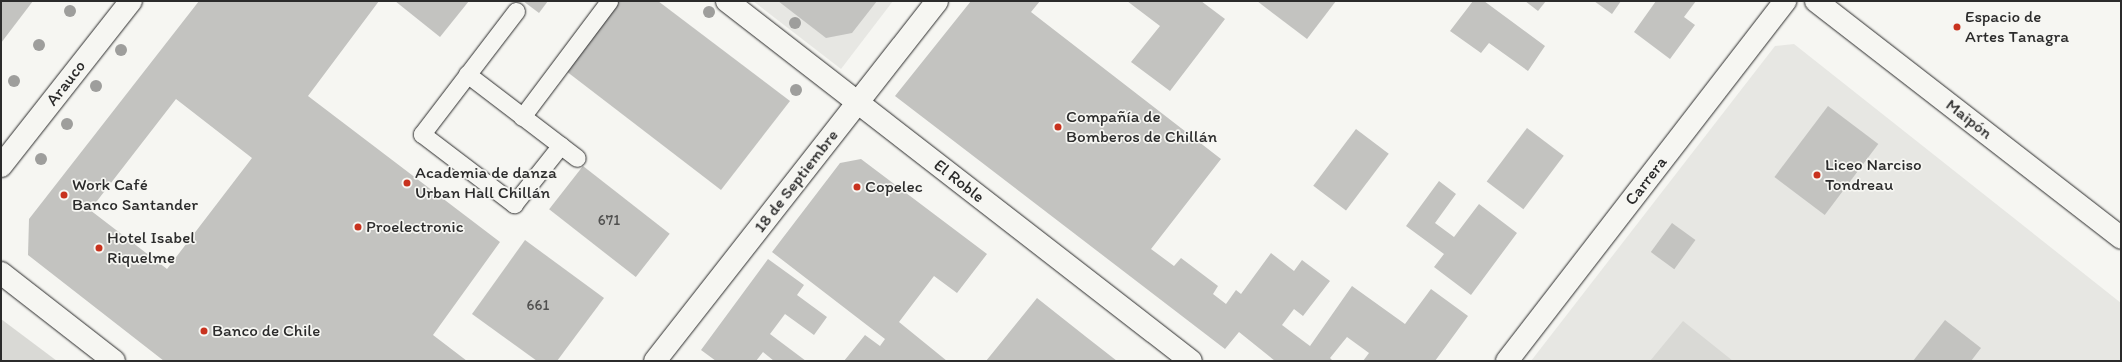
<!DOCTYPE html>
<meta charset="utf-8">
<style>
body{margin:0}
#map{position:relative;width:2122px;height:362px;overflow:hidden;background:#f6f6f2;font-family:Itim,sans-serif}
div>[style]{position:absolute}
.built>*{inset:0;background:#e7e7e3}
.green>*{inset:0;background:#d9d9d5}
.building>*{inset:0;background:#c3c3c0;transform-origin:0 0}
.roads{filter:drop-shadow(0 0 1px #2b2b2b) drop-shadow(0 0 1px #2b2b2b)}
.service>*{height:17px;margin:-8.5px;padding:0 8.5px;transform-origin:8.5px;border-radius:8.5px;background:#f6f6f2}
.pedestrian>*{height:22px;margin:-11px;padding:0 11px;transform-origin:11px;border-radius:11px;background:#f6f6f2}
.tertiary>*{height:22px;margin:-11px;padding:0 11px;transform-origin:11px;border-radius:11px;background:#f6f6f2}
.secondary>*{height:22px;margin:-11px;padding:0 11px;transform-origin:11px;border-radius:11px;background:#f6f6f2}
.trees>*{width:12px;height:12px;margin:-6px;border-radius:50%;background:#9e9e9c}
.dots>*{width:11px;height:11px;translate:-50% -50%;box-sizing:border-box;border:2px solid #f6f6f2;border-radius:50%}
span{translate:-50% -50%;white-space:nowrap;text-align:center;line-height:1.15;-webkit-text-stroke:3.5px #f6f6f2;paint-order:stroke}
.number-label{font-size:15px;color:#515150}
.number-label span{-webkit-text-stroke-width:0}
.poi-label{font-size:17px;color:#2b2b2b}
.left{translate:0 -50%;text-align:left}
.street-label{font-size:17px;color:#2b2b2b}
.frame{position:absolute;inset:0;border:2px solid #2b2b2b;pointer-events:none}
</style>
<div id="map">
<div class="built">
<div style="clip-path:polygon(753px 1px,893px 1px,841px 69px)"></div>
<div style="clip-path:polygon(1794px 44px,2121px 303px,2121px 361px,1531px 361px,1775px 46px)"></div>
</div>
<div class="green">
<div style="clip-path:polygon(1px 319px,57px 361px,1px 361px)"></div>
<div style="clip-path:polygon(1683px 321px,1733px 361px,1650px 361px)"></div>
</div>
<div class="building">
<div style="clip-path:polygon(1px 1px,33px 1px,1px 43px)"></div>
<div style="clip-path:polygon(evenodd,199px 1px,379px 1px,308px 96px,500px 242px,433px 335px,467px 361px,164px 361px,28px 255px,29px 219px,199px 1px,176px 99px,252px 158px,167px 269px,90px 210px,176px 99px)"></div>
<div style="clip-path:polygon(395px 1px,469px 1px,440px 37px)"></div>
<div style="clip-path:polygon(523px 1px,548px 1px,539px 13px)"></div>
<div style="clip-path:polygon(618px 1px,658px 1px,790px 101px,721px 190px,566px 71px)"></div>
<div style="clip-path:polygon(778px 1px,877px 1px,852px 33px,826px 38px)"></div>
<div style="clip-path:polygon(971px 1px,1040px 1px,1031px 12px,1221px 159px,1151px 249px,1174px 266px,1181px 258px,1218px 286px,1213px 294px,1226px 304px,1236px 290px,1241px 294px,1271px 253px,1294px 271px,1302px 260px,1330px 281px,1303px 316px,1294px 309px,1282px 325px,1310px 346px,1352px 286px,1405px 324px,1431px 289px,1468px 316px,1435px 361px,1363px 361px,1369px 353px,1347px 337px,1330px 358px,1333px 361px,1275px 361px,1239px 332px,1225px 349px,895px 96px)"></div>
<div style="clip-path:polygon(1127px 1px,1201px 1px,1225px 19px,1170px 91px,1131px 62px,1160px 26px)"></div>
<div style="clip-path:polygon(1257px 1px,1336px 1px,1307px 39px)"></div>
<div style="clip-path:polygon(1473px 1px,1484px 1px,1545px 46px,1528px 71px,1489px 43px,1481px 53px,1450px 31px)"></div>
<div style="clip-path:polygon(1525px 1px,1546px 1px,1538px 11px)"></div>
<div style="clip-path:polygon(1594px 1px,1621px 1px,1612px 14px)"></div>
<div style="clip-path:polygon(1656px 1px,1696px 1px,1684px 17px,1695px 25px,1670px 59px,1634px 32px)"></div>
<div style="left:1828px;top:106px;width:63px;height:89px;rotate:37deg"></div>
<div style="left:1527px;top:128px;width:46px;height:67px;rotate:37deg"></div>
<div style="left:1356px;top:129px;width:41px;height:71px;rotate:37deg"></div>
<div style="clip-path:polygon(861px 159px,987px 254px,957px 293px,934px 276px,899px 322px,947px 361px,844px 361px,865px 335px,880px 346px,885px 339px,772px 252px,840px 163px)"></div>
<div style="left:583px;top:166px;width:110px;height:55px;rotate:38deg"></div>
<div style="clip-path:polygon(1439px 181px,1456px 194px,1435px 223px,1454px 237px,1479px 204px,1517px 233px,1471px 295px,1434px 267px,1444px 254px,1406px 226px)"></div>
<div style="left:1672px;top:223px;width:29px;height:36px;rotate:36deg"></div>
<div style="clip-path:polygon(525px 240px,604px 298px,557px 361px,537px 361px,472px 314px)"></div>
<div style="clip-path:polygon(768px 259px,804px 285px,797px 295px,827px 317px,814px 335px,785px 314px,770px 334px,806px 361px,774px 361px,763px 352px,756px 361px,716px 361px,701px 350px)"></div>
<div style="clip-path:polygon(1037px 298px,1085px 336px,1117px 361px,986px 361px)"></div>
<div style="clip-path:polygon(1945px 320px,1981px 348px,1971px 361px,1913px 361px)"></div>
</div>
<div class="roads">
<div class="service">
<div style="left:516px;top:11px;width:155px;rotate:127.4deg"></div>
<div style="left:422px;top:134px;width:116px;rotate:37.3deg"></div>
<div style="left:514px;top:204px;width:75px;rotate:-51.5deg"></div>
<div style="left:467px;top:74px;width:138px;rotate:37.4deg"></div>
<div style="left:522px;top:117px;width:145px;rotate:-53.1deg"></div>
</div>
<div class="pedestrian">
<div style="left:1px;top:166px;width:210px;rotate:-51.8deg"></div>
</div>
<div class="tertiary">
<div style="left:727px;top:1px;width:587px;rotate:37.81deg"></div>
<div style="left:1816px;top:1px;width:386px;rotate:37.8deg"></div>
<div style="left:655px;top:361px;width:457px;rotate:-51.9deg"></div>
<div style="left:1507px;top:361px;width:455px;rotate:-52.3deg"></div>
</div>
<div class="secondary">
<div style="left:1px;top:273px;width:143px;rotate:37.9deg"></div>
</div>
</div>
<div class="trees">
<div style="left:70px;top:11px"></div>
<div style="left:709px;top:12px"></div>
<div style="left:795px;top:23px"></div>
<div style="left:39px;top:45px"></div>
<div style="left:121px;top:50px"></div>
<div style="left:14px;top:81px"></div>
<div style="left:96px;top:86px"></div>
<div style="left:796px;top:90px"></div>
<div style="left:67px;top:124px"></div>
<div style="left:41px;top:159px"></div>
</div>
<div class="dots">
<div style="left:1957px;top:27px;background:#c8321e"></div>
<div style="left:1058px;top:127px;background:#c8321e"></div>
<div style="left:1817px;top:175px;background:#c8321e"></div>
<div style="left:407px;top:183px;background:#c8321e"></div>
<div style="left:857px;top:187px;background:#c8321e"></div>
<div style="left:64px;top:195px;background:#c8321e"></div>
<div style="left:358px;top:227px;background:#c8321e"></div>
<div style="left:99px;top:248px;background:#c8321e"></div>
<div style="left:204px;top:331px;background:#c8321e"></div>
</div>
<div class="number-label">
<span style="left:609px;top:221px">671</span>
<span style="left:538px;top:306px">661</span>
</div>
<div class="poi-label">
<span class="left" style="left:1965px;top:27px">Espacio de<br>Artes Tanagra</span>
<span class="left" style="left:1066px;top:127px">Compañía de<br>Bomberos de Chillán</span>
<span class="left" style="left:1825px;top:175px">Liceo Narciso<br>Tondreau</span>
<span class="left" style="left:415px;top:183px">Academia de danza<br>Urban Hall Chillán</span>
<span class="left" style="left:72px;top:195px">Work Café<br>Banco Santander</span>
<span class="left" style="left:865px;top:187px">Copelec</span>
<span class="left" style="left:366px;top:227px">Proelectronic</span>
<span class="left" style="left:107px;top:248px">Hotel Isabel<br>Riquelme</span>
<span class="left" style="left:212px;top:331px">Banco de Chile</span>
</div>
<div class="street-label">
<span style="left:66px;top:83px;rotate:-52deg">Arauco</span>
<span style="left:1969px;top:119px;rotate:38deg">Maipón</span>
<span style="left:796px;top:181px;rotate:-52deg">18 de Septiembre</span>
<span style="left:959px;top:181px;rotate:38deg">El Roble</span>
<span style="left:1646px;top:181px;rotate:-52deg">Carrera</span>
</div>
<div class="frame"></div>
</div>
